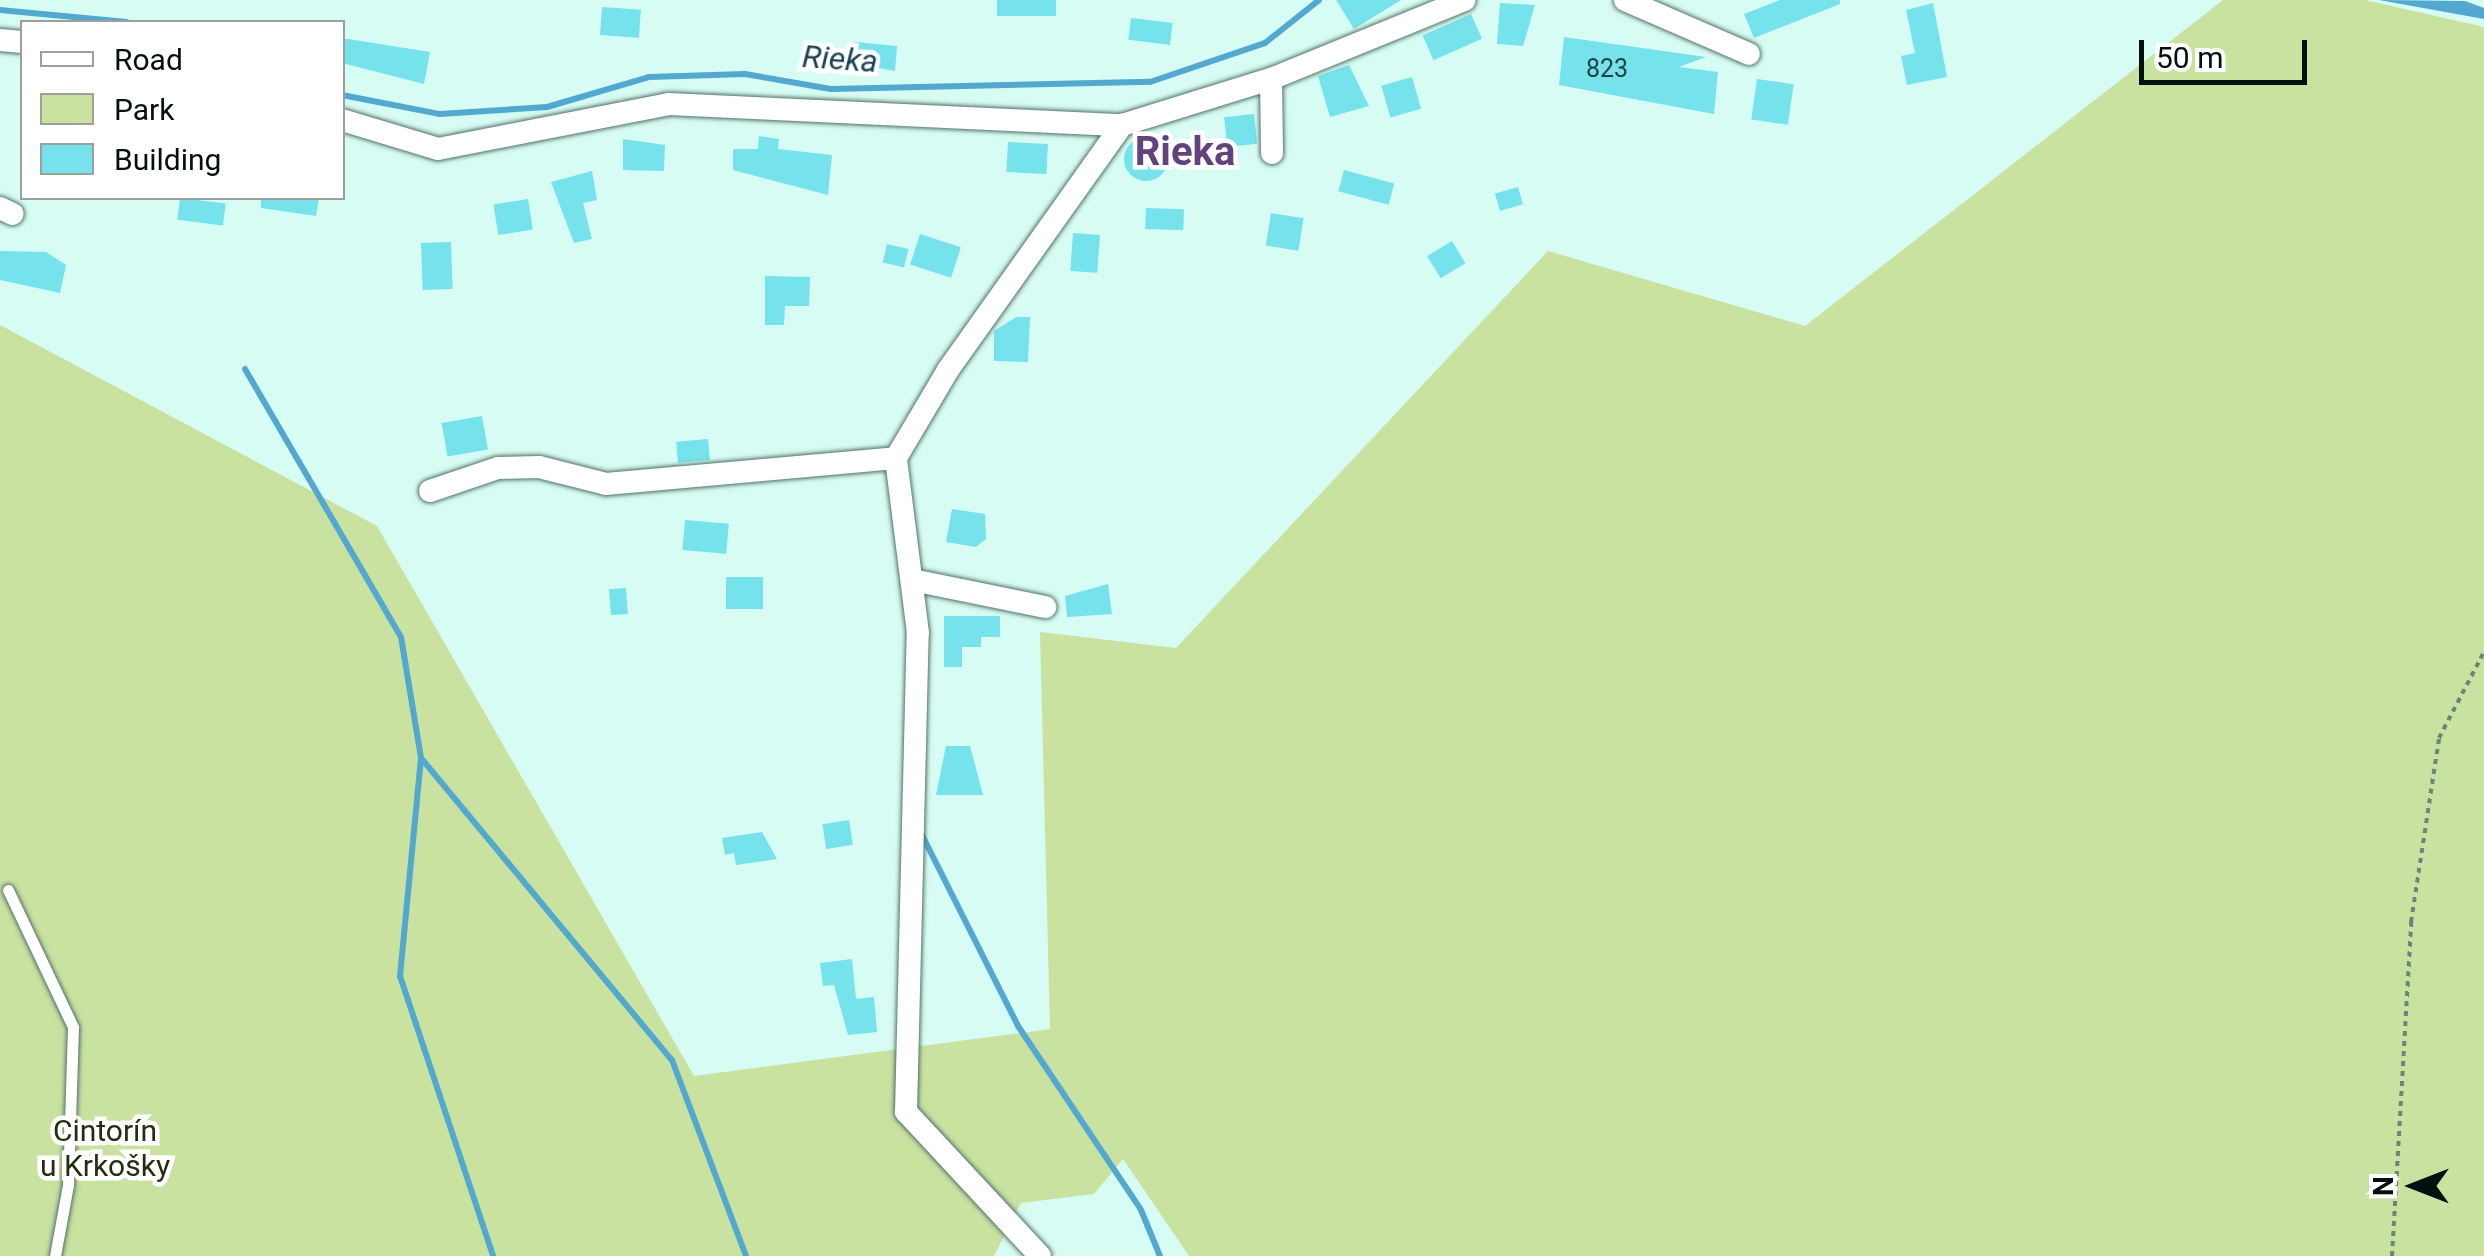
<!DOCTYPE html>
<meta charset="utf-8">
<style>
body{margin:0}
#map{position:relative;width:2484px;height:1256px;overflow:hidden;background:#d7fcf3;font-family:Roboto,sans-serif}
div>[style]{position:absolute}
.green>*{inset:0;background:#c9e2a0}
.water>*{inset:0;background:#52a8cf}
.stream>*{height:6px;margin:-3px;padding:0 3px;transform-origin:3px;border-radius:3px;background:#52a8cf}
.building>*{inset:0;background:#75e2ec;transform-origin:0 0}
.round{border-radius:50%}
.path>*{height:4px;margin-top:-2px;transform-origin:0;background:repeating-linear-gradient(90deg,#6b847e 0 5px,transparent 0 10px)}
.roads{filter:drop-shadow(0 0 2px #51726a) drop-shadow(0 0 2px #51726a)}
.service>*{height:11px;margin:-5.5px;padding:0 5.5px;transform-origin:5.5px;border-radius:5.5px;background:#fff}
.minor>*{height:22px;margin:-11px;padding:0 11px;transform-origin:11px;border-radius:11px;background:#fff}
span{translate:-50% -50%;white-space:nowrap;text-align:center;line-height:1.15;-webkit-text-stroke:9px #fff;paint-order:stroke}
.number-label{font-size:25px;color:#204445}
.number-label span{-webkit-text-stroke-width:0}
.park-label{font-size:30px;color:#232e0f}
.water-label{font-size:32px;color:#1d4354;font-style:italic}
.district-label{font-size:40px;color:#62427d;font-weight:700}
.legend{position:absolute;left:20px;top:20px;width:325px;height:180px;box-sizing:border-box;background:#fff;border:2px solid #9b9f9e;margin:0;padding:12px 18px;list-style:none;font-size:30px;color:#04100d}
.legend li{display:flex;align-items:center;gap:20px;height:50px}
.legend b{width:50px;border:2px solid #9b9f9e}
.north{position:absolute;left:2364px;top:1136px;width:100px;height:100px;-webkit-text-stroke:8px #fff;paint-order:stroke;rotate:270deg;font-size:28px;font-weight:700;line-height:40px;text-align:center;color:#04100d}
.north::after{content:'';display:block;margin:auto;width:35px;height:45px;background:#04100d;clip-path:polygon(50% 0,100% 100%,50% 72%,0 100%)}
.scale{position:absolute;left:2139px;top:40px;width:168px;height:45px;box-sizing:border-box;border:5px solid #04100d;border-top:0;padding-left:12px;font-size:30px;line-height:35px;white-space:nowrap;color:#04100d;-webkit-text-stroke:8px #fff;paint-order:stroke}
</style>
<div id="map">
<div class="green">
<div style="clip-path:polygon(2223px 0,2365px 0,2484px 27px,2484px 1256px,1189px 1256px,1123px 1159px,1094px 1194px,1021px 1203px,994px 1256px,0 1256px,0 325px,377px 526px,694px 1076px,1050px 1029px,1040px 632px,1176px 648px,1548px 251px,1805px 326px)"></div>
</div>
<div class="water">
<div style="clip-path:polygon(2379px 0,2465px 1px,2484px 8px,2484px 19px)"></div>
</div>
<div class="stream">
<div style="left:0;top:10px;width:127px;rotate:5.4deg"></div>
<div style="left:342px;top:95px;width:100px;rotate:11deg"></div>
<div style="left:440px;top:114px;width:107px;rotate:-3.7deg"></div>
<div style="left:547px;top:107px;width:106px;rotate:-16.4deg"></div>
<div style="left:649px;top:77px;width:96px;rotate:-1.8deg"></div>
<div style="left:745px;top:74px;width:87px;rotate:9.9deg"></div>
<div style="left:831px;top:89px;width:319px;rotate:-1.3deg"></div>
<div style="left:1150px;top:82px;width:121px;rotate:-18.7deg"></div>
<div style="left:1265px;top:43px;width:69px;rotate:-38.5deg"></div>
<div style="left:245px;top:369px;width:310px;rotate:59.8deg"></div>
<div style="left:401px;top:637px;width:123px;rotate:80.6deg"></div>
<div style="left:421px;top:758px;width:393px;rotate:50.3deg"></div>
<div style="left:672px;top:1060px;width:210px;rotate:69.3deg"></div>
<div style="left:421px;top:758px;width:219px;rotate:95.5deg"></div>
<div style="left:400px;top:976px;width:295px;rotate:71.6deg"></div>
<div style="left:920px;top:831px;width:218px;rotate:63.3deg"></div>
<div style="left:1018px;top:1026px;width:221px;rotate:56.2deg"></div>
<div style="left:1141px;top:1210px;width:50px;rotate:67.6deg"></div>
</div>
<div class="building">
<div style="left:997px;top:0;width:59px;height:16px"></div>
<div style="clip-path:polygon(1336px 0,1401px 0,1354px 29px)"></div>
<div style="clip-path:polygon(1780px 0,1840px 0,1840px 4px,1754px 38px,1744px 14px)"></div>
<div style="clip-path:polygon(1500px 3px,1535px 5px,1523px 46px,1497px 44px)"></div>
<div style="clip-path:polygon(1933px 3px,1947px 77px,1907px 85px,1901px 56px,1915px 53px,1906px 10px)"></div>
<div style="left:602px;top:7px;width:39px;height:28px;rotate:4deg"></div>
<div style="left:1471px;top:14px;width:27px;height:53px;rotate:66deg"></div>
<div style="left:1131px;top:18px;width:42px;height:22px;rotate:7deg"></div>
<div style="clip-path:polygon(1564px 37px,1706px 57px,1679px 67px,1718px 72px,1714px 114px,1559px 85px)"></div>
<div style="clip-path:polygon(342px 38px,430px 52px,424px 84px,342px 63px)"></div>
<div style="clip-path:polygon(855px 42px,897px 46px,895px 71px,853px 63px)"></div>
<div style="clip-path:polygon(1349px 65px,1369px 106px,1330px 117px,1318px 76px)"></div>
<div style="left:1412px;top:77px;width:33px;height:32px;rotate:74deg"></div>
<div style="left:1757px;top:79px;width:37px;height:41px;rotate:8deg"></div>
<div style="left:1254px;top:114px;width:30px;height:30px;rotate:84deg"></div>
<div style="clip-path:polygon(759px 136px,779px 139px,778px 149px,832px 155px,828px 195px,733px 170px,733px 149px,758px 149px)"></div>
<div class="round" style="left:1124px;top:137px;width:44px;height:44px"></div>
<div style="clip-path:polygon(623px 139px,665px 145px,664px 171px,623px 170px)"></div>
<div style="left:1008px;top:142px;width:40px;height:30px;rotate:3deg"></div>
<div style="left:1344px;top:170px;width:52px;height:22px;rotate:15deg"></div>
<div style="clip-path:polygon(592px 171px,597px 200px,583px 203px,592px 239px,574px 243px,551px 182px)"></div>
<div style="left:1518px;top:187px;width:18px;height:24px;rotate:74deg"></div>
<div style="left:180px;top:198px;width:46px;height:22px;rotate:7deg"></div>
<div style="clip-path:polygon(261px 198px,319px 198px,316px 216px,261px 208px)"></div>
<div style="left:528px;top:199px;width:31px;height:35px;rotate:81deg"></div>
<div style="left:1146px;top:208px;width:38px;height:21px;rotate:2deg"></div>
<div style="left:1271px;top:213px;width:33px;height:33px;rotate:9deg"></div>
<div style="left:1073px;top:233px;width:27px;height:38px;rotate:4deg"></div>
<div style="left:920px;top:234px;width:43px;height:32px;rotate:18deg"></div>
<div style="left:1452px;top:241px;width:26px;height:29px;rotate:59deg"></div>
<div style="left:451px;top:242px;width:47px;height:30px;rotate:88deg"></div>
<div style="left:887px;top:244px;width:22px;height:19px;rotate:13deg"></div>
<div style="clip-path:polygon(0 251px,46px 252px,66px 265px,60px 293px,0 280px)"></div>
<div style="clip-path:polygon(765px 276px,810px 277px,809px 306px,785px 306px,784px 325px,765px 325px)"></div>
<div style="clip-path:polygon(1016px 317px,1030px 317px,1028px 362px,994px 361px,994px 331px)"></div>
<div style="left:482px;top:416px;width:34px;height:41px;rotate:80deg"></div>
<div style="left:708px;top:439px;width:21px;height:32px;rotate:85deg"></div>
<div style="clip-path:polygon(952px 509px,985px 514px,986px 539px,976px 547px,946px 542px)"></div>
<div style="left:685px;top:520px;width:44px;height:30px;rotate:5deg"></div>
<div style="left:726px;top:577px;width:37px;height:32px"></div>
<div style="clip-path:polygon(1108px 584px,1112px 614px,1067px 617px,1065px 596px)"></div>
<div style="left:626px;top:588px;width:26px;height:17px;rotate:86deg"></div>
<div style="clip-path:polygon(944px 616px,1000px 616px,1000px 637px,981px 637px,981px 647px,962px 647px,962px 667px,944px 667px)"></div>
<div style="clip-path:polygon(946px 746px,970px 746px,983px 795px,936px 795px)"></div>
<div style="left:849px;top:820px;width:25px;height:27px;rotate:81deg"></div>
<div style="clip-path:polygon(762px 832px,777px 859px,736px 865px,734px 853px,725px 855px,722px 838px)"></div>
<div style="clip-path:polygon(852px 959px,856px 999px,874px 997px,877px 1032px,848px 1035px,834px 985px,823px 986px,820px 963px)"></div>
</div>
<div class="path">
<div style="left:2392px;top:1256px;width:335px;rotate:-86.7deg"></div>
<div style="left:2411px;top:922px;width:186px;rotate:-81.3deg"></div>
<div style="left:2439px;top:738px;width:97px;rotate:-62.4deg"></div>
</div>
<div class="roads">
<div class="service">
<div style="left:8px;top:890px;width:152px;rotate:64.6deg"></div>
<div style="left:73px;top:1027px;width:158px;rotate:91.8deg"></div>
<div style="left:68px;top:1185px;width:72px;rotate:100.4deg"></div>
</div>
<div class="minor">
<div style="left:1625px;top:0;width:135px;rotate:23.5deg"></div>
<div style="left:0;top:40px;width:22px;rotate:5deg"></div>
<div style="left:1271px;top:79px;width:74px;rotate:89.2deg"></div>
<div style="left:342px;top:120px;width:100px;rotate:16.8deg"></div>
<div style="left:438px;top:149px;width:235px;rotate:-11deg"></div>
<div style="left:669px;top:104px;width:453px;rotate:2.7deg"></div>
<div style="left:1122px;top:125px;width:156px;rotate:-17.2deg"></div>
<div style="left:1271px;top:79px;width:209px;rotate:-22.2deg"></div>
<div style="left:0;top:208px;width:14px;rotate:25deg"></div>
<div style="left:430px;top:491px;width:72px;rotate:-18.7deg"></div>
<div style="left:498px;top:468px;width:41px;rotate:-1.4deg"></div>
<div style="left:539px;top:467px;width:69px;rotate:14.2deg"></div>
<div style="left:606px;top:484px;width:291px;rotate:-5.1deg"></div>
<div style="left:912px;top:580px;width:136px;rotate:11.5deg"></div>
<div style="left:1040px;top:1256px;width:197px;rotate:-132.9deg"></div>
<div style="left:906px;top:1112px;width:479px;rotate:-88.6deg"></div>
<div style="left:918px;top:633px;width:176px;rotate:-97.2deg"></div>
<div style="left:896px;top:458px;width:102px;rotate:-59.4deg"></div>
<div style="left:948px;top:370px;width:301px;rotate:-54.6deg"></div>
</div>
</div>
<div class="number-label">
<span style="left:1607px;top:69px">823</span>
</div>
<div class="park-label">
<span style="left:105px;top:1148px">Cintorín<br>u Krkošky</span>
</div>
<div class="water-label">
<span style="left:840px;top:59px;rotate:4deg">Rieka</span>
</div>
<div class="district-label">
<span style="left:1185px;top:152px">Rieka</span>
</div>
<ul class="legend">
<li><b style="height:12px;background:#fff"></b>Road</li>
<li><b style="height:28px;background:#c9e2a0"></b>Park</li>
<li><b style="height:28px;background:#75e2ec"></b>Building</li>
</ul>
<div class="north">N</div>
<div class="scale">50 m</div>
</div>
